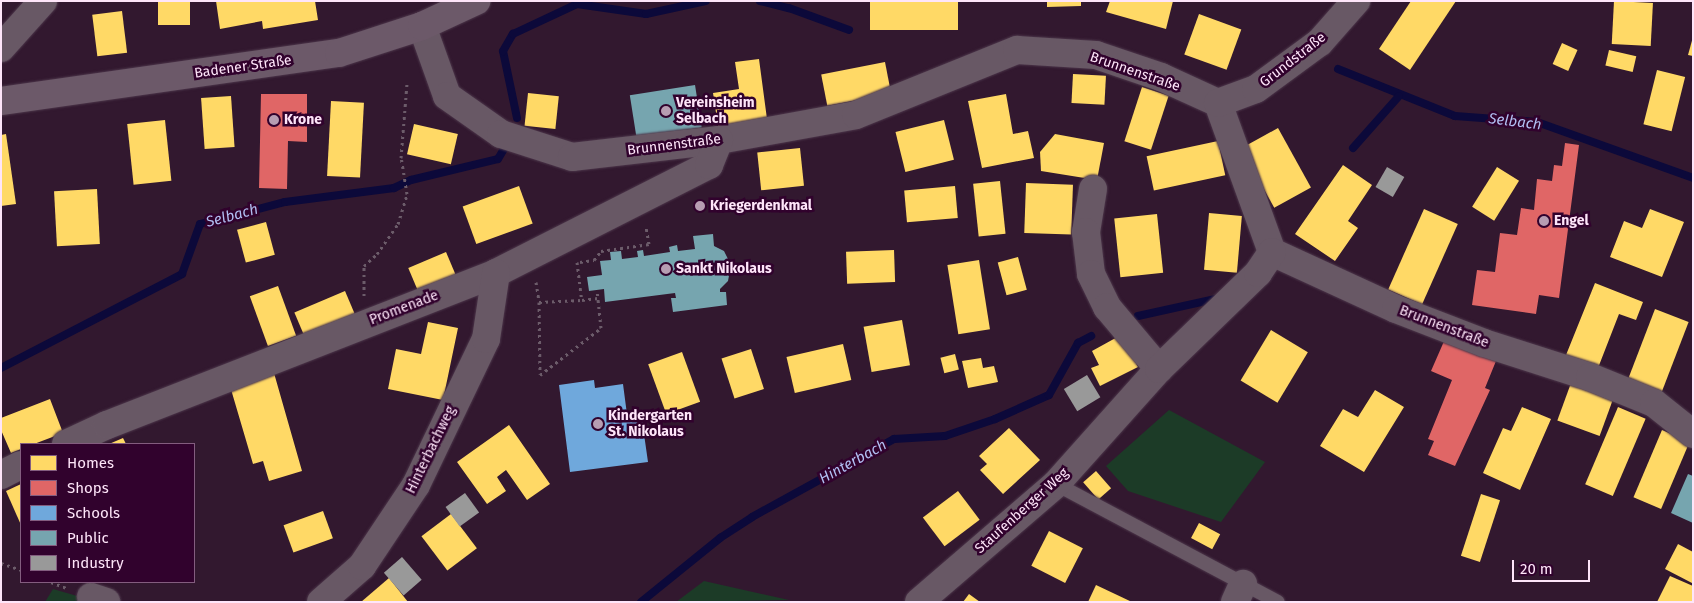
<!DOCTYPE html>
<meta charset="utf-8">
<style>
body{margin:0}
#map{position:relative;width:1694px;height:603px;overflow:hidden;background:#32182f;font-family:"Fira Sans",sans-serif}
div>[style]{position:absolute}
.green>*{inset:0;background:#1c3b27}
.homes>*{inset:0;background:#ffd966;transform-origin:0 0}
.shops>*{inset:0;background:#e06666}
.schools>*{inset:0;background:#6fa8dc}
.public>*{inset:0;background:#76a5af;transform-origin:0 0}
.industry>*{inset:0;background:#999;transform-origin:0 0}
.stream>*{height:8px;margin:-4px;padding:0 4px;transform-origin:4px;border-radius:4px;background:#0c093a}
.path>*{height:3px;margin-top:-1.5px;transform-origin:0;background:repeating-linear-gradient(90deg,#6c5c6a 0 2.5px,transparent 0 6.5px)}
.roads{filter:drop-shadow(0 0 1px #4c364a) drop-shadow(0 0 1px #4c364a)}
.lane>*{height:14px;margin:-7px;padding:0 7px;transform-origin:7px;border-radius:7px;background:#685865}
.street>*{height:28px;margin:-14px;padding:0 14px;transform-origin:14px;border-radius:14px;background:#685865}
.secondary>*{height:28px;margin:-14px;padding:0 14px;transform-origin:14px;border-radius:14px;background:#6c5969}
.dots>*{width:14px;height:14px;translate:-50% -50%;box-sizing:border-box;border:2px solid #31022d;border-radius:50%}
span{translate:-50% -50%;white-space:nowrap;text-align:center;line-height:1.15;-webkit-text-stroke:5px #31022d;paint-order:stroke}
.street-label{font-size:14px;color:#fee5f9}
.poi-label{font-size:14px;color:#fee5f9;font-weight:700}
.left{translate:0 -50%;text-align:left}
.water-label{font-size:15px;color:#b1bff2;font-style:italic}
.frame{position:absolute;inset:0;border:2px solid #fee5f9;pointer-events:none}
.legend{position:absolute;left:20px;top:443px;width:175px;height:140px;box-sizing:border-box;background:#31022d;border:1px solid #835d7f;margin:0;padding:6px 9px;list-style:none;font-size:15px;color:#fee5f9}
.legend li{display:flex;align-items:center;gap:10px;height:25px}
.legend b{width:25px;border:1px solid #835d7f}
.scale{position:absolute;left:1512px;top:560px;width:78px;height:22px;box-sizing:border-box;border:2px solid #fee5f9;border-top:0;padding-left:6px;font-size:15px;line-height:18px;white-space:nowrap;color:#fee5f9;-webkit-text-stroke:4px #31022d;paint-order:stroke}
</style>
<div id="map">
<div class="green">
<div style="clip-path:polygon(1169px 410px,1265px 462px,1221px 522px,1128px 491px,1106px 466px)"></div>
<div style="clip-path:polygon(704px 581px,789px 600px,676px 602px)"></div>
<div style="clip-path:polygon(53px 589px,98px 602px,45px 602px)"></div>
</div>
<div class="homes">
<div style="left:158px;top:1px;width:32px;height:24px"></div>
<div style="clip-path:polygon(216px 1px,315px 1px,318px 20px,263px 29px,262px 21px,220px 29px)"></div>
<div style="left:870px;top:1px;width:88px;height:29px"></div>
<div style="clip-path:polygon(1047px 1px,1081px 1px,1081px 6px,1047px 7px)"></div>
<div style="clip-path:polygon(1110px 1px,1173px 1px,1166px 29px,1106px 12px)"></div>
<div style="clip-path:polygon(1411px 1px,1456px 1px,1410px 70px,1379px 49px)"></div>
<div style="left:1614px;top:1px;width:39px;height:43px;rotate:3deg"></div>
<div style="left:122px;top:11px;width:42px;height:30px;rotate:83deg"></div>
<div style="left:1199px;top:14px;width:45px;height:43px;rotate:20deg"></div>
<div style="clip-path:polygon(1693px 37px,1693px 56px,1688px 55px)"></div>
<div style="left:1562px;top:43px;width:17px;height:23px;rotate:24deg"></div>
<div style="left:1609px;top:50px;width:28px;height:16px;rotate:13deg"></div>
<div style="clip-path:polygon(759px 59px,767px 119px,718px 126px,713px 93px,739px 89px,735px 62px)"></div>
<div style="left:885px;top:62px;width:32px;height:65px;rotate:79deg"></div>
<div style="left:1657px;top:70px;width:29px;height:56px;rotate:14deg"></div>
<div style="left:1073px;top:74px;width:33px;height:29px;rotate:3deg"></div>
<div style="left:1142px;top:87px;width:28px;height:57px;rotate:18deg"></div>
<div style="left:528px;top:93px;width:31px;height:33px;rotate:6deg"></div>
<div style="clip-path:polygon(1006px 94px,1013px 134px,1028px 131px,1034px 158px,982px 168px,968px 101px)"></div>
<div style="left:231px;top:96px;width:51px;height:30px;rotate:86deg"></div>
<div style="left:331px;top:101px;width:33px;height:75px;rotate:3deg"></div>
<div style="left:165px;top:120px;width:61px;height:38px;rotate:84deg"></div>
<div style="left:944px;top:120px;width:41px;height:50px;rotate:76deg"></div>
<div style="left:414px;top:124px;width:45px;height:31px;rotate:13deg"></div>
<div style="left:1278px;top:128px;width:68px;height:42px;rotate:61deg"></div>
<div style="clip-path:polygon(6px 134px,16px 204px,1px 206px,1px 135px)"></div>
<div style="clip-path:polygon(1055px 134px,1104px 143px,1097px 180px,1041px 171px,1040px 152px)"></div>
<div style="left:1218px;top:141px;width:35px;height:73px;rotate:78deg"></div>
<div style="left:800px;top:148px;width:38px;height:43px;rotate:84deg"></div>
<div style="clip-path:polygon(1343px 165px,1372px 185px,1348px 221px,1358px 228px,1335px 261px,1295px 234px)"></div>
<div style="left:1497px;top:167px;width:26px;height:47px;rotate:32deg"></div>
<div style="left:1000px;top:181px;width:53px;height:27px;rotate:84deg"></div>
<div style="left:1026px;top:183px;width:47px;height:50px;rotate:2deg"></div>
<div style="left:519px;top:186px;width:40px;height:60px;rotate:70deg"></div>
<div style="left:955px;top:186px;width:32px;height:51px;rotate:85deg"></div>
<div style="left:97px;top:189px;width:55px;height:43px;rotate:87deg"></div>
<div style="left:1424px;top:209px;width:37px;height:88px;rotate:24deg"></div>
<div style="clip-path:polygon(1650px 209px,1684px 222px,1662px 277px,1610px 257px,1624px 221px,1642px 228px)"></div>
<div style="left:1209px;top:213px;width:33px;height:57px;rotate:5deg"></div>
<div style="left:1157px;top:214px;width:59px;height:43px;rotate:84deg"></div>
<div style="left:266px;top:222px;width:34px;height:30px;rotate:75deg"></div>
<div style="left:894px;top:250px;width:32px;height:48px;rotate:88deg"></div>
<div style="left:446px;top:252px;width:26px;height:41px;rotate:67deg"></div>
<div style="left:1018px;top:257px;width:34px;height:21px;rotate:75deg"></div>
<div style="left:979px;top:260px;width:70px;height:32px;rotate:81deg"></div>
<div style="clip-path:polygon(1595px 283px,1643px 302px,1636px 320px,1619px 314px,1598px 368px,1566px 355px)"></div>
<div style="left:278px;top:286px;width:53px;height:30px;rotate:70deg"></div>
<div style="left:345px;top:291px;width:25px;height:55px;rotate:67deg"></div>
<div style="left:1655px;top:309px;width:36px;height:79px;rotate:21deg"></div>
<div style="left:902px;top:320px;width:46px;height:39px;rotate:80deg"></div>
<div style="clip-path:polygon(428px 322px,458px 328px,443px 400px,388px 389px,396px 349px,421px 354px)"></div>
<div style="left:1271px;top:330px;width:43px;height:59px;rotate:31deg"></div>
<div style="clip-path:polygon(1121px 335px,1138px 367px,1100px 386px,1091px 368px,1099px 365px,1092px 351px)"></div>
<div style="left:843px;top:344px;width:37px;height:58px;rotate:77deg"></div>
<div style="left:751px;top:349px;width:42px;height:31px;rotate:72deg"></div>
<div style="left:682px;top:352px;width:53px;height:36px;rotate:70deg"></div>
<div style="left:955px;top:354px;width:16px;height:15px;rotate:76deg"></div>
<div style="clip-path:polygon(981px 358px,983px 368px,994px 366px,998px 382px,968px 388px,962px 361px)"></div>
<div style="clip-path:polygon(274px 373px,302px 471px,269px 481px,263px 461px,253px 464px,230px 386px)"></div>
<div style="left:1571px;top:383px;width:45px;height:40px;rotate:20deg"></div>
<div style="clip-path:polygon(1375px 390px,1404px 407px,1364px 472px,1320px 446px,1343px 409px,1358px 417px)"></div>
<div style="clip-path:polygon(50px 399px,63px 433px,34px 444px,21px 444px,21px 449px,11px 453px,1px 430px,1px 418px)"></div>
<div style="clip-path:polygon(1522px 407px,1551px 419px,1520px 490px,1483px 473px,1503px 428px,1511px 431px)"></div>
<div style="left:1618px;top:407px;width:30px;height:84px;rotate:23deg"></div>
<div style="clip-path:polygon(509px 425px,550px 484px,527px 500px,506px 470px,497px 477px,506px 491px,487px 504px,457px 462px)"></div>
<div style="clip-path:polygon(1009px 428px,1040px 460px,1003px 494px,980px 470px,987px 464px,979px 456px)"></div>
<div style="left:1662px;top:430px;width:30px;height:73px;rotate:23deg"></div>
<div style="clip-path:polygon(123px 438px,126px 444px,109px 444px)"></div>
<div style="left:1096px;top:471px;width:23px;height:17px;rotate:49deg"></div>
<div style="clip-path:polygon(21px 484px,21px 525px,6px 491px)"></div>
<div style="left:958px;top:491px;width:36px;height:44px;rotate:53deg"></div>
<div style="left:1481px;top:494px;width:20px;height:65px;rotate:18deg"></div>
<div style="left:323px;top:511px;width:29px;height:42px;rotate:70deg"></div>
<div style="left:451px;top:514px;width:43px;height:37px;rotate:53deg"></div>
<div style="left:1199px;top:523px;width:24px;height:17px;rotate:28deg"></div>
<div style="left:1049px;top:531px;width:38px;height:39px;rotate:27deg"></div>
<div style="clip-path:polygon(1678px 544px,1693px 552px,1692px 583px,1665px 569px)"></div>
<div style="clip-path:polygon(1670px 576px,1693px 586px,1693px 602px,1657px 602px)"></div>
<div style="clip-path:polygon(389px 578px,408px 602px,361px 602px)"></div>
<div style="clip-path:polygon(1096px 585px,1132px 602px,1088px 602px)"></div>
<div style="clip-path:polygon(969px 594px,980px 602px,963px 602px)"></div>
</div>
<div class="shops">
<div style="clip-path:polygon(261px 94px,307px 94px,307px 142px,288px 141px,287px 189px,259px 188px)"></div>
<div style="clip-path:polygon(1565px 143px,1579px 145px,1559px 298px,1539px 295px,1536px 314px,1472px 305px,1477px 270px,1495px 272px,1500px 233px,1517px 235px,1521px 208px,1534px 210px,1537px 179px,1552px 181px,1554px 165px,1562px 166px)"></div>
<div style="clip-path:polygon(1445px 339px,1496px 361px,1485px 388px,1490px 390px,1455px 466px,1428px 455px,1434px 441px,1428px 439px,1452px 380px,1431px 371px)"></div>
</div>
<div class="schools">
<div style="clip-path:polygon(594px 380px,595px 388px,623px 384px,628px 422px,642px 420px,648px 462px,570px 472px,559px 385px)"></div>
</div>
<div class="public">
<div style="left:695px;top:85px;width:43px;height:66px;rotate:81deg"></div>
<div style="clip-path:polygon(713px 234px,714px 246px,724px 251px,731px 265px,728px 281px,720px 289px,720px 292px,726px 292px,727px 305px,673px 312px,671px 298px,676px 298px,675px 293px,605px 302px,604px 289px,589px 291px,587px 277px,602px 275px,600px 261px,611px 260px,610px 252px,621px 251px,622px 259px,638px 257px,637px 251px,643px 250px,644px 256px,670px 252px,669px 247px,677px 245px,678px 251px,695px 249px,693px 236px)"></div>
<div style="clip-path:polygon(1688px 474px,1693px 476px,1693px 523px,1671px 513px)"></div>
</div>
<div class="industry">
<div style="left:1387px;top:167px;width:20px;height:23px;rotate:30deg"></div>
<div style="left:1087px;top:375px;width:26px;height:27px;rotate:59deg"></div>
<div style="left:465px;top:493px;width:24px;height:24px;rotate:54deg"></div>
<div style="left:402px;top:557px;width:30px;height:24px;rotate:49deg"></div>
</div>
<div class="stream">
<div style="left:760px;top:1px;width:30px;rotate:14deg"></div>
<div style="left:789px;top:8px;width:64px;rotate:20.1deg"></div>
<div style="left:1338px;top:69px;width:126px;rotate:21.9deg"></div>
<div style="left:1455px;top:116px;width:82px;rotate:4.2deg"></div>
<div style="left:1537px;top:122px;width:166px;rotate:19.7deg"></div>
<div style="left:517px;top:118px;width:68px;rotate:-101.8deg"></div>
<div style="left:503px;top:51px;width:20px;rotate:-60deg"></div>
<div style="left:513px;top:34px;width:71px;rotate:-25.1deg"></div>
<div style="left:577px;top:4px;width:70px;rotate:8.2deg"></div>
<div style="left:646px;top:14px;width:61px;rotate:-12.2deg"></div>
<div style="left:1353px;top:148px;width:69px;rotate:-48.5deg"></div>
<div style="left:1138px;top:316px;width:83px;rotate:-12.5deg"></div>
<div style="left:1px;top:368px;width:204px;rotate:-27.4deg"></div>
<div style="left:182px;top:274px;width:53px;rotate:-70.2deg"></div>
<div style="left:200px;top:224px;width:88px;rotate:-14.5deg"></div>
<div style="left:285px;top:202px;width:110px;rotate:-7.3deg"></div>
<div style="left:394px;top:188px;width:19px;rotate:-25deg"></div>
<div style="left:411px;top:180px;width:89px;rotate:-13.6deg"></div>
<div style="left:498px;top:159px;width:17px;rotate:-59deg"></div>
<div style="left:641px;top:602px;width:102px;rotate:-39deg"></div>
<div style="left:720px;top:538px;width:38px;rotate:-33deg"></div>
<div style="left:752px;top:517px;width:162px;rotate:-28.8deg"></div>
<div style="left:894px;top:439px;width:51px;rotate:-3.4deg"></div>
<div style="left:945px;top:436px;width:53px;rotate:-18.8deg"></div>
<div style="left:995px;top:419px;width:59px;rotate:-24deg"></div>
<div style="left:1049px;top:395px;width:60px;rotate:-60.9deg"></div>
<div style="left:1078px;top:343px;width:15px;rotate:-28deg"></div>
</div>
<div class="path">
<div style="left:577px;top:262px;width:38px;rotate:83deg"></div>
<div style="left:582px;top:300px;width:16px;rotate:-7deg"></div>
<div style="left:580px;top:262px;width:14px;rotate:-8deg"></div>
<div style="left:594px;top:260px;width:11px;rotate:-52deg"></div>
<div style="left:601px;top:251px;width:49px;rotate:-8.3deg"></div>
<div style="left:649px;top:244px;width:17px;rotate:-100deg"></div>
<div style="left:536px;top:282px;width:20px;rotate:81deg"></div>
<div style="left:539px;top:302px;width:43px;rotate:-2.7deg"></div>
<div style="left:364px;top:296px;width:30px;rotate:-90deg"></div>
<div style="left:364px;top:266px;width:18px;rotate:-43deg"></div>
<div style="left:377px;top:254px;width:37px;rotate:-55deg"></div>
<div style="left:398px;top:224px;width:31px;rotate:-73deg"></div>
<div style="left:407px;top:194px;width:36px;rotate:-99deg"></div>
<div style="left:401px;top:158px;width:74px;rotate:-85.4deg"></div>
<div style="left:539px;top:302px;width:72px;rotate:89.2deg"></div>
<div style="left:540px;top:375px;width:77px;rotate:-37.6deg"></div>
<div style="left:601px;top:328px;width:38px;rotate:-96deg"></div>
<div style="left:1px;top:563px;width:21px;rotate:19deg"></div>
<div style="left:51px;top:582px;width:17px;rotate:21deg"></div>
</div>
<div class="roads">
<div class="lane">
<div style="left:1056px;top:484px;width:251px;rotate:28deg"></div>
</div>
<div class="street">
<div style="left:422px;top:26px;width:74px;rotate:70.3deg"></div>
<div style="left:447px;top:96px;width:66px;rotate:35.1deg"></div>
<div style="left:501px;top:134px;width:75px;rotate:17.9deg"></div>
<div style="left:572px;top:157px;width:148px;rotate:-6.6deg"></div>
<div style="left:719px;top:140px;width:139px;rotate:-10.3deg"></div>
<div style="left:856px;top:115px;width:174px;rotate:-22deg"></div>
<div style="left:1017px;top:50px;width:79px;rotate:3.6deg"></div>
<div style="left:1096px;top:55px;width:69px;rotate:18.7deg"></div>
<div style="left:1161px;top:77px;width:63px;rotate:24.5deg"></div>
<div style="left:1218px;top:103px;width:158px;rotate:70.1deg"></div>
<div style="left:1272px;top:252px;width:136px;rotate:24.7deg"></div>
<div style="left:1396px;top:309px;width:94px;rotate:21.1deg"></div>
<div style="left:1484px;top:343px;width:111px;rotate:17.8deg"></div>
<div style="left:1590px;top:377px;width:69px;rotate:22.1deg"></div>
<div style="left:1654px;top:403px;width:50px;rotate:38.5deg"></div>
<div style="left:1px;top:48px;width:63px;rotate:-48.2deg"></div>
<div style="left:1218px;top:103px;width:40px;rotate:-20.2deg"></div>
<div style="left:1256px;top:89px;width:79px;rotate:-36.3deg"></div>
<div style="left:1320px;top:42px;width:55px;rotate:-48.7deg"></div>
<div style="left:1093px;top:189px;width:44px;rotate:99.2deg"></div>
<div style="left:1086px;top:232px;width:42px;rotate:83.2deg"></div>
<div style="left:1091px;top:274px;width:37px;rotate:64deg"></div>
<div style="left:1107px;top:307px;width:81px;rotate:50deg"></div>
<div style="left:66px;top:444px;width:45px;rotate:-24.9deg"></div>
<div style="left:107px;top:425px;width:418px;rotate:-21.3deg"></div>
<div style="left:496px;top:273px;width:239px;rotate:-26.9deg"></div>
<div style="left:709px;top:165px;width:27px;rotate:-68deg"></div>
<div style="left:1px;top:475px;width:22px;rotate:-27deg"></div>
<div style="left:91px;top:597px;width:16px;rotate:18deg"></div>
<div style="left:321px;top:602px;width:55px;rotate:-41.3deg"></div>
<div style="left:362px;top:566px;width:97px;rotate:-56.3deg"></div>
<div style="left:416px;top:485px;width:162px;rotate:-64.4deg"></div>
<div style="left:486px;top:339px;width:67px;rotate:-81.4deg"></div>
<div style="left:919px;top:602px;width:181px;rotate:-40.7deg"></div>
<div style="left:1056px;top:484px;width:154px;rotate:-48.2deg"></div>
<div style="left:1159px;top:369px;width:138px;rotate:-44.1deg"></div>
<div style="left:1258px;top:273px;width:25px;rotate:-56deg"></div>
<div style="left:1235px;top:602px;width:20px;rotate:-66deg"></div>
</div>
<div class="secondary">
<div style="left:1px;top:101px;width:341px;rotate:-8.1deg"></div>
<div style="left:339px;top:53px;width:87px;rotate:-18deg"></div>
<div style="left:422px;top:26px;width:60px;rotate:-24.8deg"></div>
</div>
</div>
<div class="dots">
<div style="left:666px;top:111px;background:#b79db2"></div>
<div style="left:274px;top:120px;background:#b79db2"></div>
<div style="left:700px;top:206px;background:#b79db2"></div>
<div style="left:1544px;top:221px;background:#b79db2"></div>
<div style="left:666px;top:269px;background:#b79db2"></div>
<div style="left:598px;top:424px;background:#b79db2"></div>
</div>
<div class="street-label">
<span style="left:1293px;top:60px;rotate:-38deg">Grundstraße</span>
<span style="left:243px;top:67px;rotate:-8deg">Badener Straße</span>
<span style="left:1135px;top:72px;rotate:19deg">Brunnenstraße</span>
<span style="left:674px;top:145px;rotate:-7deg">Brunnenstraße</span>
<span style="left:404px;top:308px;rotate:-21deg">Promenade</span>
<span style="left:1444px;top:327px;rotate:21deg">Brunnenstraße</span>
<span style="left:431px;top:450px;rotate:-64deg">Hinterbachweg</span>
<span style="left:1022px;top:511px;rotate:-42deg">Staufenberger Weg</span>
</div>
<div class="poi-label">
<span class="left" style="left:676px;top:111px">Vereinsheim<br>Selbach</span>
<span class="left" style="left:284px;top:120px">Krone</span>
<span class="left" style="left:710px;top:206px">Kriegerdenkmal</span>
<span class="left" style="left:1554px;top:221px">Engel</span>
<span class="left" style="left:676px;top:269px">Sankt Nikolaus</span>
<span class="left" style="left:608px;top:424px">Kindergarten<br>St. Nikolaus</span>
</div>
<div class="water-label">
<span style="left:1515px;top:122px;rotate:7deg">Selbach</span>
<span style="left:232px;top:216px;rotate:-15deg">Selbach</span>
<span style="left:853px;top:462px;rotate:-29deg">Hinterbach</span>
</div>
<div class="frame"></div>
<ul class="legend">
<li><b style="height:14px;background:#ffd966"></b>Homes</li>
<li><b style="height:14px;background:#e06666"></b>Shops</li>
<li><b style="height:14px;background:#6fa8dc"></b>Schools</li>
<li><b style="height:14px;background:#76a5af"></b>Public</li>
<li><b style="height:14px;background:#999"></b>Industry</li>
</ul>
<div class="scale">20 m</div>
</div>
